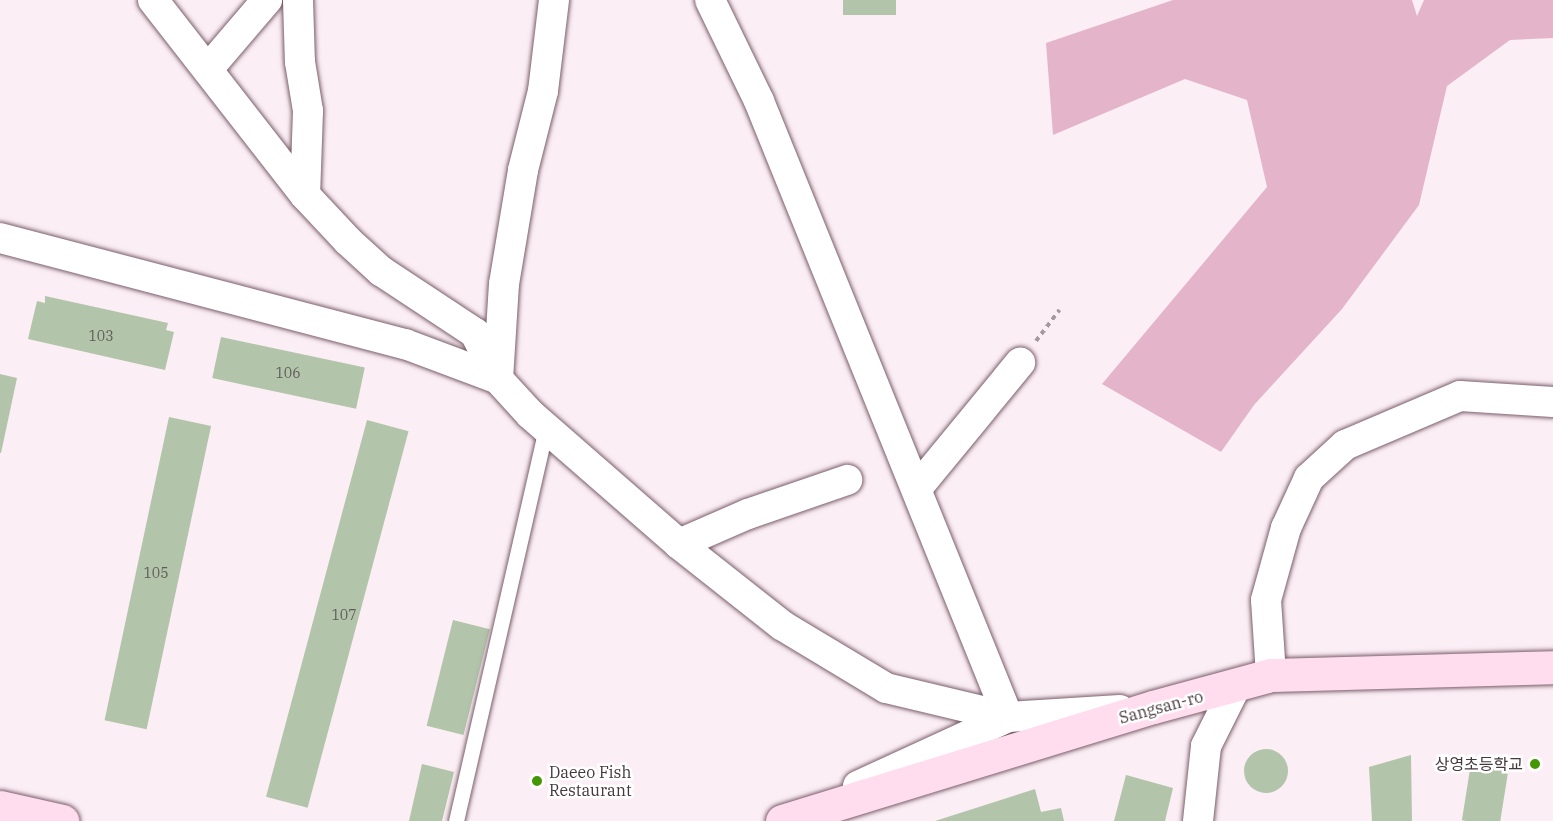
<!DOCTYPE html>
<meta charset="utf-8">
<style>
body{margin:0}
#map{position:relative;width:1553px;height:821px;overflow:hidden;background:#fbeef4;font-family:"IBM Plex Serif","Noto Sans KR",serif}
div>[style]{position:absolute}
.green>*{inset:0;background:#e4b5ca}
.building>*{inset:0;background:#b2c4aa;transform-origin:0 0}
.round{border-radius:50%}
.path>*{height:4px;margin-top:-2px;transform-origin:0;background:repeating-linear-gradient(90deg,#a5989e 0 4.5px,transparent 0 9px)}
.roads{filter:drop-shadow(0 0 2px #7b5e6b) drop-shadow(0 0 2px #7b5e6b)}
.lane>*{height:15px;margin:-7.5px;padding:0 7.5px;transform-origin:7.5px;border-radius:7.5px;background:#fff}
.street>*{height:30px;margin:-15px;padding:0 15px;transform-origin:15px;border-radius:15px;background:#fff}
.secondary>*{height:33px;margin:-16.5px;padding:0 16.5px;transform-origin:16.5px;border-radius:16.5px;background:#ffdcee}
.dots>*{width:16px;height:16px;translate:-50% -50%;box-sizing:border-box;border:3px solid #fff;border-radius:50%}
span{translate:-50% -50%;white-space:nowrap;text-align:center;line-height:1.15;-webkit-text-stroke:5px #fff;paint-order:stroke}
.number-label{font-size:14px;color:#605b59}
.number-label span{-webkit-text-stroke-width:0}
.street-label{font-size:16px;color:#45383e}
.poi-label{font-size:16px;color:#45383e}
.right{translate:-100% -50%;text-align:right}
.left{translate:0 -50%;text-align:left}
</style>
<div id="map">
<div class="green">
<div style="clip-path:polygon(1173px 0,1412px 0,1417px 16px,1424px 0,1553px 0,1553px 38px,1510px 40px,1447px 86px,1419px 205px,1342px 309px,1254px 405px,1221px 452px,1102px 384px,1267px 187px,1247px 100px,1185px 79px,1053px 135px,1046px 43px)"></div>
</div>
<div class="building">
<div style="left:843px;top:0;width:53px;height:15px"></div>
<div style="clip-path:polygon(45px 296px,168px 323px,166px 330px,174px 332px,165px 370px,28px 339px,37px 301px,45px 303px)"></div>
<div style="left:221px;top:337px;width:147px;height:42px;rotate:12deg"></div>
<div style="clip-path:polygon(0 374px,17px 378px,1px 453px,0 453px)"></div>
<div style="left:169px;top:417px;width:43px;height:310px;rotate:12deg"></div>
<div style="left:367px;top:420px;width:43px;height:390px;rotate:15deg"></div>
<div style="left:453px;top:620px;width:38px;height:109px;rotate:14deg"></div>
<div class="round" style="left:1244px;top:749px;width:44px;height:44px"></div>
<div style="clip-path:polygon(1411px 755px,1412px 821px,1372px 821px,1369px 767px)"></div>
<div style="left:1471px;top:763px;width:38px;height:58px;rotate:9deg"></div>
<div style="clip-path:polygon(422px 764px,454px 772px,442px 821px,409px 821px)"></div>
<div style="clip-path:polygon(1126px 775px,1173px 788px,1165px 821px,1114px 821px)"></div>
<div style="clip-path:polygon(1035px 789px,1041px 812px,1061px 808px,1064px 821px,935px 821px)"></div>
</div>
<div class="path">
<div style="left:1036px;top:341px;width:39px;rotate:-53deg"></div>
</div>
<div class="roads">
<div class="lane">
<div style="left:456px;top:821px;width:403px;rotate:-77.1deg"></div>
</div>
<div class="street">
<div style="left:153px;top:0;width:247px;rotate:52.1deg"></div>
<div style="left:305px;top:195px;width:63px;rotate:46.9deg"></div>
<div style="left:348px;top:241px;width:45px;rotate:42.3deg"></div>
<div style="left:381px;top:271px;width:113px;rotate:33.4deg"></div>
<div style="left:475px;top:333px;width:51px;rotate:63.4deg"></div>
<div style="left:498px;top:379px;width:47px;rotate:47.6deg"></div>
<div style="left:530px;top:414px;width:198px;rotate:41.1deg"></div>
<div style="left:679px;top:544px;width:132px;rotate:38.3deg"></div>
<div style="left:783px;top:626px;width:120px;rotate:31deg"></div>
<div style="left:886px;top:688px;width:125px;rotate:13.4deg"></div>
<div style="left:298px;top:0;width:62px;rotate:88.2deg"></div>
<div style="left:300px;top:62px;width:50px;rotate:80.7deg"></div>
<div style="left:308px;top:111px;width:84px;rotate:92deg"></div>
<div style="left:710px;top:0;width:112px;rotate:64.1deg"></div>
<div style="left:759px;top:101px;width:664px;rotate:67.99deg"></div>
<div style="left:1008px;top:717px;width:112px;rotate:-3.6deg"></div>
<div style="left:208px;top:69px;width:91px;rotate:-49.5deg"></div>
<div style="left:0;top:238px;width:419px;rotate:14.7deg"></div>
<div style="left:405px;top:344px;width:99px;rotate:20.6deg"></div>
<div style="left:498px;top:379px;width:95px;rotate:-86.4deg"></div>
<div style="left:504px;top:284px;width:116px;rotate:-80.5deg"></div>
<div style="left:523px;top:170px;width:81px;rotate:-75.8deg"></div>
<div style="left:543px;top:91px;width:92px;rotate:-83.1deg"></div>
<div style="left:918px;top:487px;width:161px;rotate:-50.6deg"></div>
<div style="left:679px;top:544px;width:75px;rotate:-23.5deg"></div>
<div style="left:748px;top:514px;width:105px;rotate:-19deg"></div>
<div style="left:1271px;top:675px;width:75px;rotate:-93.8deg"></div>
<div style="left:1266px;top:600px;width:75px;rotate:-74.5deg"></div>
<div style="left:1286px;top:528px;width:55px;rotate:-65.3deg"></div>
<div style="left:1309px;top:478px;width:49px;rotate:-42.5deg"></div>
<div style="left:1345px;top:445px;width:125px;rotate:-23.1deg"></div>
<div style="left:1460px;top:396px;width:93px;rotate:3.7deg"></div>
<div style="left:858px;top:786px;width:165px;rotate:-24.7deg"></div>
<div style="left:1198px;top:821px;width:75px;rotate:-83.9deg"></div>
<div style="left:1206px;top:746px;width:65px;rotate:-63.4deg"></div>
</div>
<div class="secondary">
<div style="left:0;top:807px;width:64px;rotate:12.7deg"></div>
<div style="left:782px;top:821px;width:388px;rotate:-17.1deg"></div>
<div style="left:1153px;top:707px;width:122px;rotate:-15.2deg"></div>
<div style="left:1271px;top:675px;width:282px;rotate:-1.6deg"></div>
</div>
</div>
<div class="dots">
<div style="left:1535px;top:764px;background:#439604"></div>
<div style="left:537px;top:781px;background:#439604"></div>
</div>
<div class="number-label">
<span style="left:101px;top:336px">103</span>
<span style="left:288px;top:373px">106</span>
<span style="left:156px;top:573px">105</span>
<span style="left:344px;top:615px">107</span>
</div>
<div class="street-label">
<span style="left:1161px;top:707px;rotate:-15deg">Sangsan-ro</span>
</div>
<div class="poi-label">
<span class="right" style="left:1523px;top:764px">상영초등학교</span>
<span class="left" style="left:549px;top:781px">Daeeo Fish<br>Restaurant</span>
</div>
</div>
